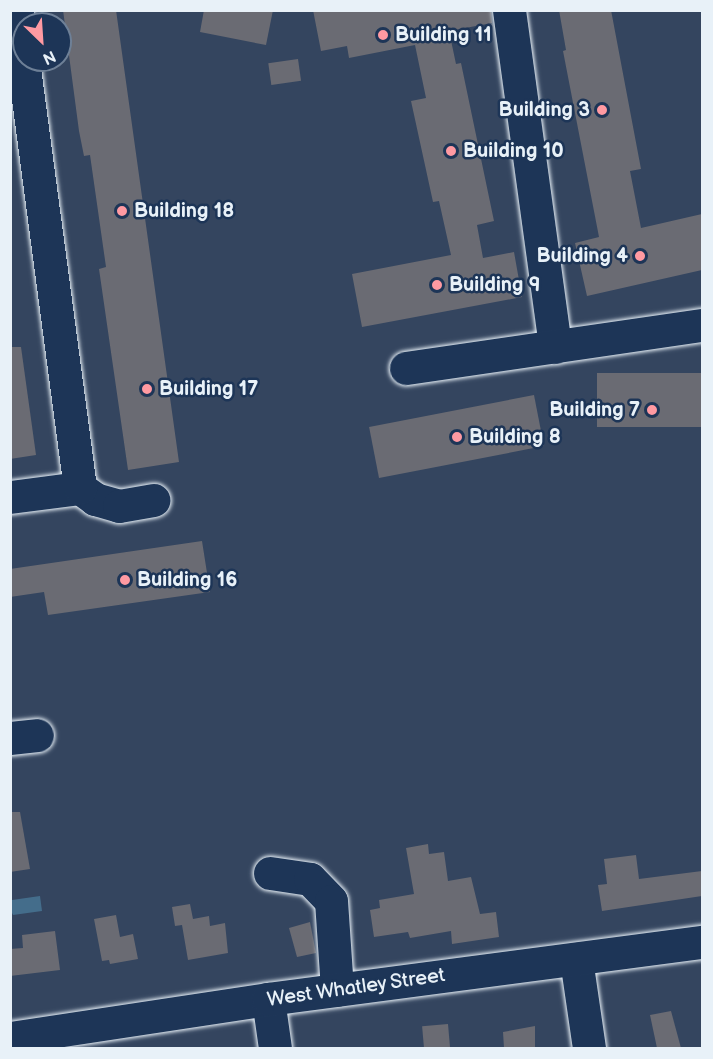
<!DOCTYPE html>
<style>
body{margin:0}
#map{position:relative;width:713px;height:1059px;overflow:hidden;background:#34455f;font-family:"Balsamiq Sans",sans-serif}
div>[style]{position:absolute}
.water>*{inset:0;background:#446d8b}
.building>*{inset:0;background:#6a6b73;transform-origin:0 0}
.roads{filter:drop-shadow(0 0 2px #e8f1f8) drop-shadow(0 0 2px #e8f1f8)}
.minor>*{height:33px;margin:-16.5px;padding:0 16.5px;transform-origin:16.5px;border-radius:16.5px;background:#1d3557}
.dots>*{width:16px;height:16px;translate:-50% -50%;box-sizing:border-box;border:3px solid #1d3557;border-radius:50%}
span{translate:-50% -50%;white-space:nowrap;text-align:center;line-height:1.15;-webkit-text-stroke:5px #1d3557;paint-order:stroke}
.poi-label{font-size:20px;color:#e8f1f8;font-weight:700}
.left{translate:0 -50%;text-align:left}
.right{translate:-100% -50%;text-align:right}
.street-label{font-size:20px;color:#e8f1f8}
.frame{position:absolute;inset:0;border:12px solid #e8f1f8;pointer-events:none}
.north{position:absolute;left:12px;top:12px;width:60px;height:60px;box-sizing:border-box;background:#1d3557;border:2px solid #6e8097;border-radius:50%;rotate:155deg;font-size:16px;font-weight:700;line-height:24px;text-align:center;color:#e8f1f8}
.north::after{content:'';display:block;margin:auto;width:21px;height:27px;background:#ff9aa2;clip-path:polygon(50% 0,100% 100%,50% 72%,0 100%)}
</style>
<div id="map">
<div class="water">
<div style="clip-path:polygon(40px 896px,42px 911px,13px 915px,11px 911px,12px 900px)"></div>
</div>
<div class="building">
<div style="clip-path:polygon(63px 10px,116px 10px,179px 462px,128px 470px,99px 269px,106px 267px,90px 155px,84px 156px,79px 131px)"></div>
<div style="clip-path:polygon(204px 10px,273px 10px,266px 45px,200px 32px)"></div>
<div style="clip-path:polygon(313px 10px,491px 10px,492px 23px,449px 31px,456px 64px,461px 63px,494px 221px,477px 225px,483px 258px,514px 252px,522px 297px,362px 327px,352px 274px,451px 255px,439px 201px,433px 202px,411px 101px,426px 98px,415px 45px,349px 58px,347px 46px,321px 51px)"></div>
<div style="clip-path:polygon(559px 10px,611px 10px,641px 169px,630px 171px,641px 228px,702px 214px,702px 270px,587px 296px,575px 243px,599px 237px,563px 51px,566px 50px)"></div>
<div style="left:298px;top:59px;width:22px;height:30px;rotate:82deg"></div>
<div style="clip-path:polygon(10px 347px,21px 347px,36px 455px,10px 459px)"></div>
<div style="left:702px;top:373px;width:54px;height:105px;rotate:90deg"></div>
<div style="left:534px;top:395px;width:52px;height:168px;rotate:79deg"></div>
<div style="clip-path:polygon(202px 541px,210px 592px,48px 615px,44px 592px,10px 597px,10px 569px)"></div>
<div style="clip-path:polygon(10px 812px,20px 812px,30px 869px,10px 872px)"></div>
<div style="clip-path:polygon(428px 844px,429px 854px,444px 852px,448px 881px,471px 877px,480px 914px,496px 912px,499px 937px,452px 944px,451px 931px,410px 938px,408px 932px,374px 937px,370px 910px,380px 908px,379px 900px,414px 894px,406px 848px)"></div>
<div style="clip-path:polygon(636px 855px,639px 879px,702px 871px,702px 896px,602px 911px,598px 885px,607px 884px,604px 859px)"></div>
<div style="clip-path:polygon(190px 904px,193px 919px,209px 916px,210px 926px,225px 923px,228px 953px,188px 960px,182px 925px,175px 926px,172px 907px)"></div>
<div style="clip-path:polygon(116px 915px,120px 937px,133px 934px,138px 959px,110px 964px,109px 960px,102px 961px,94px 919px)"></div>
<div style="clip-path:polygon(310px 922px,316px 953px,297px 957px,289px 928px)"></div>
<div style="clip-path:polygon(55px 931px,60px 970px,10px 976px,10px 949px,23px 948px,22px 935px)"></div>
<div style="clip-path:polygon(671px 1011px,681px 1048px,657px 1048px,650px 1015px)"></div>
<div style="left:448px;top:1024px;width:24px;height:26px;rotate:85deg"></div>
<div style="clip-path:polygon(535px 1026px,535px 1048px,504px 1048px,503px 1032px)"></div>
</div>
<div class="roads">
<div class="minor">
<div style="left:509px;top:10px;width:340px;rotate:82.2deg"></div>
<div style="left:406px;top:368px;width:299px;rotate:-8.3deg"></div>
<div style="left:80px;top:488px;width:19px;rotate:36deg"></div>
<div style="left:95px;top:499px;width:25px;rotate:16deg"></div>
<div style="left:119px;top:506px;width:35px;rotate:-10deg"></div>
<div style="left:10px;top:497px;width:71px;rotate:-7.3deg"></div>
<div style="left:80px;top:488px;width:482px;rotate:-97.6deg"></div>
<div style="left:10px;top:738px;width:27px;rotate:-6deg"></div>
<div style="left:270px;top:873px;width:40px;rotate:8.5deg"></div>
<div style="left:310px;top:879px;width:30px;rotate:46deg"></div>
<div style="left:331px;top:901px;width:89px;rotate:86.1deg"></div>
<div style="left:576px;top:959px;width:90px;rotate:81.7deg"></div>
<div style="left:268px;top:999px;width:49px;rotate:81.9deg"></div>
<div style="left:10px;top:1038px;width:261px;rotate:-8.6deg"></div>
<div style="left:268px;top:999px;width:438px;rotate:-7.5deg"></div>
</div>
</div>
<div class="dots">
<div style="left:383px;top:35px;background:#ff9aa2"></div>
<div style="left:602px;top:110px;background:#ff9aa2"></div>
<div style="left:451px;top:151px;background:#ff9aa2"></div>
<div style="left:122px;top:211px;background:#ff9aa2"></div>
<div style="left:640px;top:256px;background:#ff9aa2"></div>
<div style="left:437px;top:285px;background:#ff9aa2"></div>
<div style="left:147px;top:389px;background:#ff9aa2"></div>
<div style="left:652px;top:410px;background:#ff9aa2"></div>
<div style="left:457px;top:437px;background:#ff9aa2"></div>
<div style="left:125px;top:580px;background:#ff9aa2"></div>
</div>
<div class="poi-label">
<span class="left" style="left:395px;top:35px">Building 11</span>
<span class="right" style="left:590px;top:110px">Building 3</span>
<span class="left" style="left:463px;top:151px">Building 10</span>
<span class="left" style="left:134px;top:211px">Building 18</span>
<span class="right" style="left:628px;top:256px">Building 4</span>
<span class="left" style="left:449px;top:285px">Building 9</span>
<span class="left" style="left:159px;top:389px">Building 17</span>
<span class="right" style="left:640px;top:410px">Building 7</span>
<span class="left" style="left:469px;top:437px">Building 8</span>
<span class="left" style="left:137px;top:580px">Building 16</span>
</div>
<div class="street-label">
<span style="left:356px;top:988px;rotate:-8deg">West Whatley Street</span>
</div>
<div class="frame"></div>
<div class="north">N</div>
</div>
